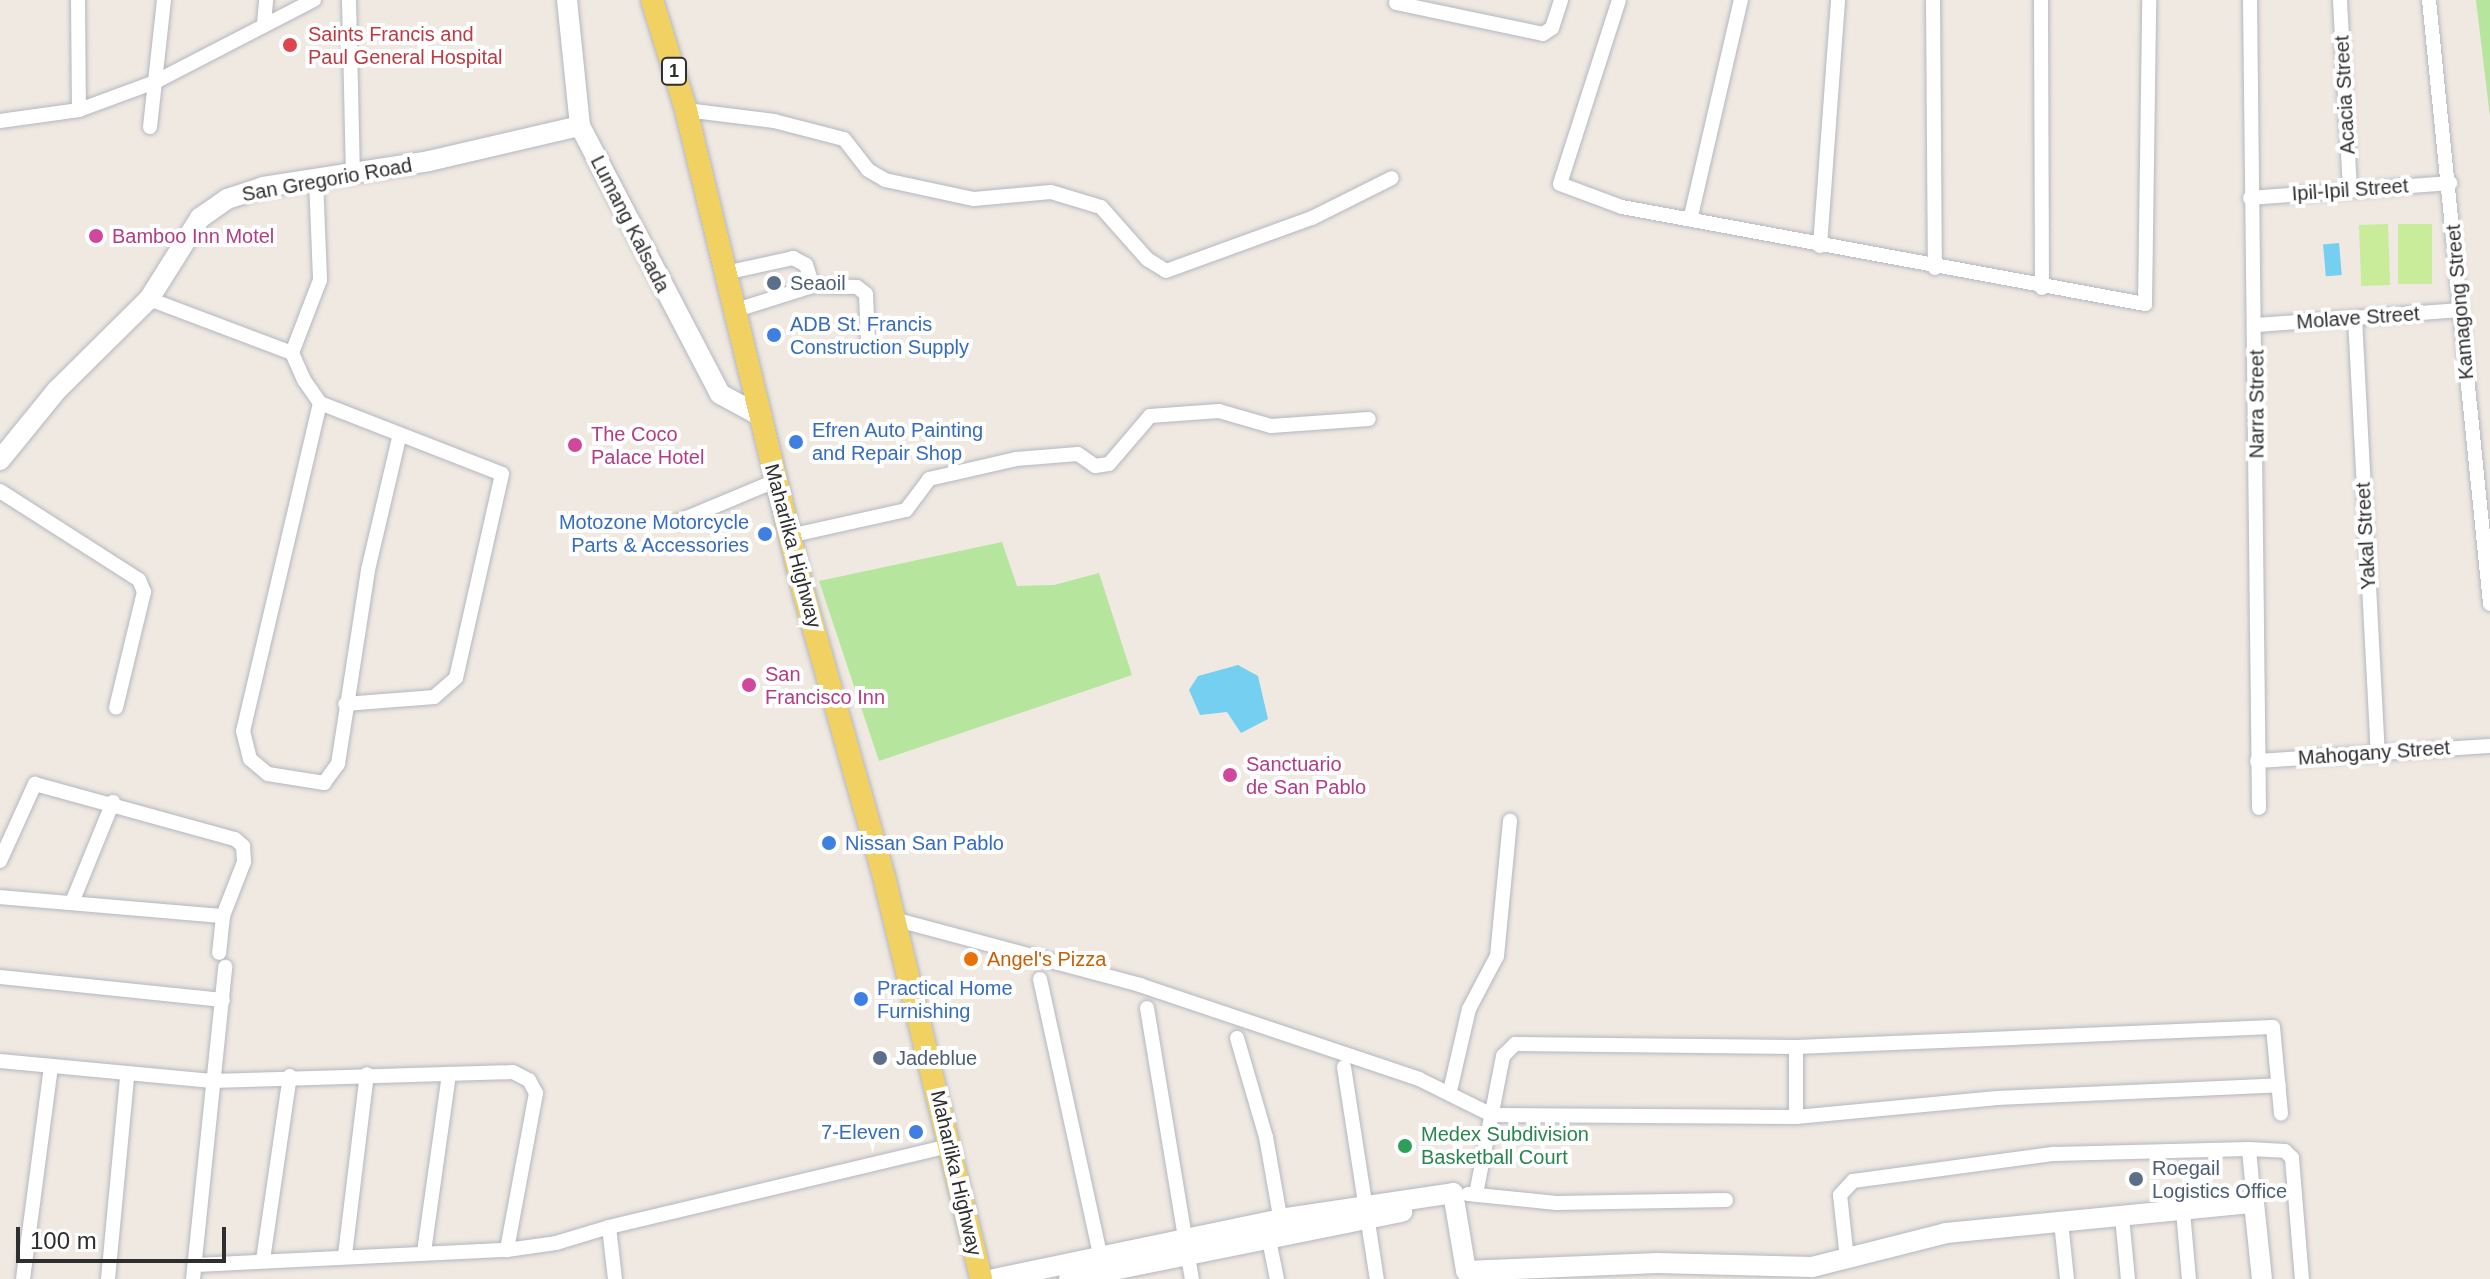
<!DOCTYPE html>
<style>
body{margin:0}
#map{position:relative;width:2490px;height:1279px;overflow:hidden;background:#efe9e1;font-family:Helvetica,sans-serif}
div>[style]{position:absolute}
.green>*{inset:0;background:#b6e59e}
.pitch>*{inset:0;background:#c9ec9a;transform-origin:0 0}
.water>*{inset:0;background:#75cff0;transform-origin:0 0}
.roads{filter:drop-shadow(0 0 2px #b4b7c1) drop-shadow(0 0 2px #b4b7c1)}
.street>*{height:14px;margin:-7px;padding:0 7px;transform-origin:7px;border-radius:7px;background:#fff}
.secondary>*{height:20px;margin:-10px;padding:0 10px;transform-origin:10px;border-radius:10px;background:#fff}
.primary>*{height:22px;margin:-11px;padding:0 11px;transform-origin:11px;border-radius:11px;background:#f2d163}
.dots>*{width:22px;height:22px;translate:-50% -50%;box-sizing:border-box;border:4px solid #fff;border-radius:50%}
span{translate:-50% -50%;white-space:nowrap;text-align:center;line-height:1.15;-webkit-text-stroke:8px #fff;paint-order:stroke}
.shield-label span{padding:2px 6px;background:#fff;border:2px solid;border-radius:6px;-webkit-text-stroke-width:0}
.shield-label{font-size:18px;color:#2e2e2e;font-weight:700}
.health-label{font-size:20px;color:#be3a42}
.left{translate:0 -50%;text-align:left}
.street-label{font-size:20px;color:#2e2e2e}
.hotel-label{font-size:20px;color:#b23c85}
.service-label{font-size:20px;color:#4e5e75}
.shop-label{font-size:20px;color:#366cbe}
.right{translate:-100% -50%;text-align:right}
.food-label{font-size:20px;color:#c56008}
.leisure-label{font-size:20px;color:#27864d}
.scale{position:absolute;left:16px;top:1227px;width:210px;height:36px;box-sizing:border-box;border:4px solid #2e2e2e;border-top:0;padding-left:10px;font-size:24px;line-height:28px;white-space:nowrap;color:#2e2e2e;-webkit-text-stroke:6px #fff;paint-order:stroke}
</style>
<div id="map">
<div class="green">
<div style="clip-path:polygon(2476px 0,2490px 0,2490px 117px)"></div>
<div style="clip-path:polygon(1002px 542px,1017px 586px,1054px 585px,1099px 573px,1132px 675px,879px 761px,819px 581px)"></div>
</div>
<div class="pitch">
<div style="left:2388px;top:224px;width:61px;height:29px;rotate:88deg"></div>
<div style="left:2398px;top:224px;width:34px;height:60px"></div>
</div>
<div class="water">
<div style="left:2339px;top:243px;width:32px;height:16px;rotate:85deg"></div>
<div style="clip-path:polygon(1238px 665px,1258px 676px,1268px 719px,1241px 733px,1227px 712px,1200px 715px,1189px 690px,1198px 676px)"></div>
</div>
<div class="roads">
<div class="street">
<div style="left:78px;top:0;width:110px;rotate:89.5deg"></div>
<div style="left:349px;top:0;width:175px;rotate:88.7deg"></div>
<div style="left:1619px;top:0;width:193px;rotate:107.8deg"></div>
<div style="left:1560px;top:184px;width:66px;rotate:20.4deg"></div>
<div style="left:1622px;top:207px;width:532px;rotate:10.51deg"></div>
<div style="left:2145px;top:304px;width:304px;rotate:-89.2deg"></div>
<div style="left:1933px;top:0;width:268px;rotate:89.6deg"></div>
<div style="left:2041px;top:0;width:288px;rotate:89.8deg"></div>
<div style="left:2250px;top:0;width:808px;rotate:89.36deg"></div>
<div style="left:2340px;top:0;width:190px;rotate:87deg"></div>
<div style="left:2429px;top:0;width:607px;rotate:84.23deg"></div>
<div style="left:1396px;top:3px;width:150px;rotate:11.9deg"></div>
<div style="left:1543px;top:34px;width:11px;rotate:-34deg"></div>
<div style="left:1552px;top:28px;width:29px;rotate:-72deg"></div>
<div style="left:264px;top:24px;width:24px;rotate:-85deg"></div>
<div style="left:686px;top:110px;width:89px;rotate:7.1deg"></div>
<div style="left:774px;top:121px;width:72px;rotate:14.4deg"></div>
<div style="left:844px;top:139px;width:39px;rotate:52deg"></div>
<div style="left:868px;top:170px;width:20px;rotate:30deg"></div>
<div style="left:885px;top:180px;width:91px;rotate:12.1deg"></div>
<div style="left:974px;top:199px;width:77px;rotate:-5.2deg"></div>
<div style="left:1051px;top:192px;width:52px;rotate:16.7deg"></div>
<div style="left:1101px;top:207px;width:69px;rotate:48.5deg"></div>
<div style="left:1147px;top:259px;width:22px;rotate:32deg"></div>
<div style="left:1166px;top:271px;width:155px;rotate:-20deg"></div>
<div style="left:1312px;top:218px;width:89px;rotate:-26.6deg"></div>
<div style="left:0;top:121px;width:80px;rotate:-7.9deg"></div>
<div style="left:79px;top:110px;width:81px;rotate:-20.2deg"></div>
<div style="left:155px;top:82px;width:179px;rotate:-27.3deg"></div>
<div style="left:150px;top:127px;width:128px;rotate:-83.7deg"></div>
<div style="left:316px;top:179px;width:101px;rotate:87.7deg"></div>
<div style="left:320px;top:280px;width:78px;rotate:111deg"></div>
<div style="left:292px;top:353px;width:30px;rotate:66deg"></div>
<div style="left:304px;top:380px;width:28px;rotate:55deg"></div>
<div style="left:320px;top:403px;width:195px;rotate:21.3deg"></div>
<div style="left:502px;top:474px;width:209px;rotate:102.7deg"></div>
<div style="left:456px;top:678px;width:29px;rotate:139deg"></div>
<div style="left:434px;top:697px;width:89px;rotate:175.5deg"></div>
<div style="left:2250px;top:198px;width:201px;rotate:-4.3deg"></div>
<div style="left:1691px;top:216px;width:222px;rotate:-77deg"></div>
<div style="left:1820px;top:246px;width:247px;rotate:-85.8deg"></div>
<div style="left:725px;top:273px;width:70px;rotate:-12.4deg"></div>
<div style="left:793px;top:258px;width:15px;rotate:28deg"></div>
<div style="left:806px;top:265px;width:22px;rotate:72deg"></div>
<div style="left:813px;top:286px;width:44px;rotate:1.3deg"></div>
<div style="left:857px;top:287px;width:11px;rotate:38deg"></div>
<div style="left:866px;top:294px;width:47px;rotate:87.6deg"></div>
<div style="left:149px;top:299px;width:153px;rotate:20.7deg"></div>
<div style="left:733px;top:311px;width:84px;rotate:-17.4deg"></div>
<div style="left:2355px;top:318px;width:437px;rotate:87deg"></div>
<div style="left:2257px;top:325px;width:204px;rotate:-4.2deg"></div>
<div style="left:320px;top:403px;width:337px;rotate:103.2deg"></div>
<div style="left:243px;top:731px;width:29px;rotate:76deg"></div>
<div style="left:250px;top:759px;width:23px;rotate:40deg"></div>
<div style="left:268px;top:774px;width:57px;rotate:9.1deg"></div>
<div style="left:324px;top:783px;width:24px;rotate:-54deg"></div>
<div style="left:338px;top:764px;width:196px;rotate:-81.2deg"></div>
<div style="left:368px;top:570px;width:136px;rotate:-76.8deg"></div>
<div style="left:0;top:491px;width:165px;rotate:32.6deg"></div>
<div style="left:139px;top:580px;width:13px;rotate:67deg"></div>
<div style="left:144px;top:592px;width:119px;rotate:103.6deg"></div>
<div style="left:677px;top:522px;width:106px;rotate:-22.7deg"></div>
<div style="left:789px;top:536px;width:120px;rotate:-12.5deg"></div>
<div style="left:906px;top:510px;width:39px;rotate:-53deg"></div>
<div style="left:929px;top:479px;width:89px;rotate:-12.9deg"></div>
<div style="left:1016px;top:459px;width:62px;rotate:-4.6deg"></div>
<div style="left:1078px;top:454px;width:21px;rotate:35deg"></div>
<div style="left:1095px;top:466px;width:14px;rotate:-8deg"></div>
<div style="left:1109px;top:464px;width:63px;rotate:-49.5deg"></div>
<div style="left:1150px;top:416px;width:69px;rotate:-4.1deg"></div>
<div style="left:1219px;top:411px;width:54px;rotate:16.1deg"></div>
<div style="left:1271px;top:426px;width:98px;rotate:-4.1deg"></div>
<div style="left:2257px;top:761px;width:233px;rotate:-3.7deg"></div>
<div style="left:0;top:861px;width:85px;rotate:-65.6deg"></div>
<div style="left:35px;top:784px;width:207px;rotate:15.4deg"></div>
<div style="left:235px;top:839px;width:11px;rotate:41deg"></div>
<div style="left:243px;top:846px;width:16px;rotate:86deg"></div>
<div style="left:244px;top:862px;width:58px;rotate:111.3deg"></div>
<div style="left:223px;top:916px;width:37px;rotate:96deg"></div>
<div style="left:0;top:897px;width:224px;rotate:4.9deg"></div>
<div style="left:73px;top:900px;width:106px;rotate:-67.8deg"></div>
<div style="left:894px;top:919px;width:255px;rotate:15deg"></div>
<div style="left:1140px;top:985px;width:294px;rotate:18.6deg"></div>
<div style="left:1419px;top:1079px;width:81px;rotate:26.3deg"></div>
<div style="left:1492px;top:1115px;width:304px;rotate:0.4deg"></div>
<div style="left:1796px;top:1117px;width:203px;rotate:-5.4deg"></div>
<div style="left:1998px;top:1098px;width:281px;rotate:-2.6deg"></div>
<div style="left:0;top:977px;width:224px;rotate:5.9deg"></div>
<div style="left:1040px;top:979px;width:291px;rotate:77.7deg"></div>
<div style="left:1147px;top:1008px;width:275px;rotate:80.6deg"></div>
<div style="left:1237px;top:1038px;width:103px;rotate:73.7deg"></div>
<div style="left:1266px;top:1137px;width:92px;rotate:80deg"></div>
<div style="left:0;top:1061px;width:213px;rotate:5.4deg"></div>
<div style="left:212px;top:1081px;width:301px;rotate:-1.7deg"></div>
<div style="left:513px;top:1072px;width:18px;rotate:27deg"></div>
<div style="left:529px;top:1080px;width:15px;rotate:62deg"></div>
<div style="left:536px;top:1093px;width:160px;rotate:100.5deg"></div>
<div style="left:1344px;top:1067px;width:215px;rotate:81.2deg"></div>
<div style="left:1450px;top:1091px;width:84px;rotate:-77deg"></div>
<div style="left:1469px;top:1009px;width:60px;rotate:-62.2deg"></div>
<div style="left:1497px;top:956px;width:136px;rotate:-84.5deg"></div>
<div style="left:1796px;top:1117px;width:70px;rotate:-90deg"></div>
<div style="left:2249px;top:1149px;width:54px;rotate:84.7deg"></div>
<div style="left:1468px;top:1194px;width:89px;rotate:5.8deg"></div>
<div style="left:1557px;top:1203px;width:169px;rotate:-1deg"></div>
<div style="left:1476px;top:1194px;width:141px;rotate:-78.9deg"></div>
<div style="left:1503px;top:1056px;width:17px;rotate:-45deg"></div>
<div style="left:1515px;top:1044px;width:281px;rotate:0.6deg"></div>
<div style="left:1796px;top:1047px;width:477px;rotate:-2.4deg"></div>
<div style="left:2273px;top:1027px;width:87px;rotate:84.7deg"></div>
<div style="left:2183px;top:1211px;width:68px;rotate:85deg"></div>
<div style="left:2122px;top:1217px;width:62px;rotate:84.5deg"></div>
<div style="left:2061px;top:1222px;width:57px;rotate:84deg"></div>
<div style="left:1267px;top:1230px;width:50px;rotate:78.5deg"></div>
<div style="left:424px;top:1252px;width:180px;rotate:-82deg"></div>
<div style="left:345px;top:1255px;width:182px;rotate:-83.1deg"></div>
<div style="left:1847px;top:1259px;width:64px;rotate:-96.2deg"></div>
<div style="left:1840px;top:1195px;width:19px;rotate:-47deg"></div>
<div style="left:1853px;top:1181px;width:203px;rotate:-7.7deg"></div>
<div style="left:2054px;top:1154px;width:195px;rotate:-1.5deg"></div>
<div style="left:2249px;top:1149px;width:36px;rotate:3deg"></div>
<div style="left:2285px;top:1151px;width:10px;rotate:45deg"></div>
<div style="left:2292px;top:1158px;width:121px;rotate:85.3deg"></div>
<div style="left:263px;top:1260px;width:186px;rotate:-81.7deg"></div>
<div style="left:196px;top:1265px;width:311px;rotate:-2.8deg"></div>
<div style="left:507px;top:1250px;width:49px;rotate:-8.1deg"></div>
<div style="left:556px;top:1243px;width:55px;rotate:-16.8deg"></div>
<div style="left:23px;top:1279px;width:215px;rotate:-82.5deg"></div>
<div style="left:108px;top:1279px;width:203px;rotate:-84.6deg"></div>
<div style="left:193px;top:1279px;width:314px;rotate:-84.1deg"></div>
<div style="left:615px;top:1279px;width:52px;rotate:-96.6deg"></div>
<div style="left:609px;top:1227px;width:350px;rotate:-13.4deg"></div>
</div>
<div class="secondary">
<div style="left:567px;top:0;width:127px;rotate:84.1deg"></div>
<div style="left:580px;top:126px;width:302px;rotate:62.4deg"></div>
<div style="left:720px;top:394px;width:44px;rotate:28.3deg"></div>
<div style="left:0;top:460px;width:89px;rotate:-50.9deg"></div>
<div style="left:56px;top:391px;width:131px;rotate:-44.7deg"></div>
<div style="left:149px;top:299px;width:96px;rotate:-57.8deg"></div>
<div style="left:200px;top:218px;width:33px;rotate:-35deg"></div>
<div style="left:227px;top:199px;width:38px;rotate:-18deg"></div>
<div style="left:263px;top:187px;width:168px;rotate:-8.9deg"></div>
<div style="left:429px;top:161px;width:155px;rotate:-13.1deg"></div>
<div style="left:994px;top:1279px;width:292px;rotate:-11.8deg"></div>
<div style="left:1280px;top:1219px;width:175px;rotate:-8.5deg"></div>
<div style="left:1453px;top:1193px;width:79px;rotate:80.5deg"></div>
<div style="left:1466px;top:1271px;width:191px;rotate:-2.4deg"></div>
<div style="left:1657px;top:1263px;width:155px;rotate:1.5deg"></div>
<div style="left:1812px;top:1267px;width:138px;rotate:-14.2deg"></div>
<div style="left:1946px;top:1233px;width:309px;rotate:-5.6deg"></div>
<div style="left:2254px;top:1203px;width:76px;rotate:84deg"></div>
<div style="left:1069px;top:1279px;width:340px;rotate:-11.4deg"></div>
</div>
<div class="primary">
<div style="left:652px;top:0;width:115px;rotate:72.8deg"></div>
<div style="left:686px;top:110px;width:498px;rotate:76.3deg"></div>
<div style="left:804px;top:594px;width:298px;rotate:74.2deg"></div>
<div style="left:885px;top:881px;width:409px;rotate:76.4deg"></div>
</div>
</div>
<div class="dots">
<div style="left:290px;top:45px;background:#e0444e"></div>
<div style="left:96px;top:236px;background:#d1479c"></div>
<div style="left:774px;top:283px;background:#5c6f8a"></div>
<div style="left:774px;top:335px;background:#3f7fe0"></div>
<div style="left:796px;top:442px;background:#3f7fe0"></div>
<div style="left:575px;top:445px;background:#d1479c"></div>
<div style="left:765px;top:534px;background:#3f7fe0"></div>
<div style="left:749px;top:685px;background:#d1479c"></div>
<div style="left:1230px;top:775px;background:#d1479c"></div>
<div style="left:829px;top:843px;background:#3f7fe0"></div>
<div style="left:971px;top:959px;background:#e8710a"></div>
<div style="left:861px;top:999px;background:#3f7fe0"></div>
<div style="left:880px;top:1058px;background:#5c6f8a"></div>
<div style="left:916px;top:1132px;background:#3f7fe0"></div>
<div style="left:1405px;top:1146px;background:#2e9e5b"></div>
<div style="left:2136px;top:1179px;background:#5c6f8a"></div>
</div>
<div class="shield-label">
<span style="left:674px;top:71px">1</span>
</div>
<div class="health-label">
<span class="left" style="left:308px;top:46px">Saints Francis and<br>Paul General Hospital</span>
</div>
<div class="street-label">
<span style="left:2345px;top:95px;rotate:-93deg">Acacia Street</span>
<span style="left:327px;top:180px;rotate:-10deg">San Gregorio Road</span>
<span style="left:2350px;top:190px;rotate:-4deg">Ipil-Ipil Street</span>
<span style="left:630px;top:224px;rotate:63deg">Lumang Kalsada</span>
<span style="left:2460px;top:302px;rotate:-95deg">Kamagong Street</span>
<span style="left:2358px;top:318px;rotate:-4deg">Molave Street</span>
<span style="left:2257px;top:404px;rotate:-90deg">Narra Street</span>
<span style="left:2366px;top:536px;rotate:-93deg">Yakal Street</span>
<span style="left:793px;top:546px;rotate:75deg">Maharlika Highway</span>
<span style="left:2374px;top:753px;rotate:-4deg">Mahogany Street</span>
<span style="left:956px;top:1173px;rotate:77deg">Maharlika Highway</span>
</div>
<div class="hotel-label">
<span class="left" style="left:112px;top:236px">Bamboo Inn Motel</span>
<span class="left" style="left:591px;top:446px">The Coco<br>Palace Hotel</span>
<span class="left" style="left:765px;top:686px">San<br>Francisco Inn</span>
<span class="left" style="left:1246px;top:776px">Sanctuario<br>de San Pablo</span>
</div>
<div class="service-label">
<span class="left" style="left:790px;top:283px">Seaoil</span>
<span class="left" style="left:896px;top:1058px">Jadeblue</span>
<span class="left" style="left:2152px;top:1180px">Roegail<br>Logistics Office</span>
</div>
<div class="shop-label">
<span class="left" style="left:790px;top:336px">ADB St. Francis<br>Construction Supply</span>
<span class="left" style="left:812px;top:442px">Efren Auto Painting<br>and Repair Shop</span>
<span class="right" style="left:749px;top:534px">Motozone Motorcycle<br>Parts &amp; Accessories</span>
<span class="left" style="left:845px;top:843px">Nissan San Pablo</span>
<span class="left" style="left:877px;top:1000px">Practical Home<br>Furnishing</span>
<span class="right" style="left:900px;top:1132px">7-Eleven</span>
</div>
<div class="food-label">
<span class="left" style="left:987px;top:959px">Angel's Pizza</span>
</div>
<div class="leisure-label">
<span class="left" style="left:1421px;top:1146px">Medex Subdivision<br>Basketball Court</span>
</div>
<div class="scale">100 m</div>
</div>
